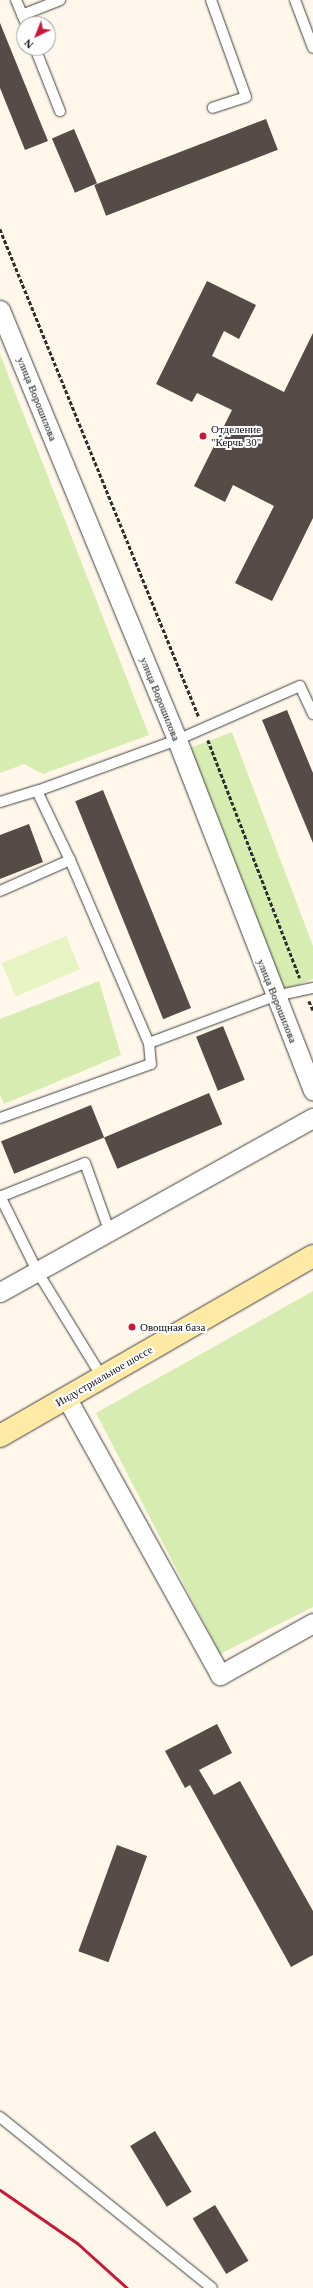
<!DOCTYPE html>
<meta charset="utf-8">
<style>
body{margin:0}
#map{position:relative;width:313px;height:2288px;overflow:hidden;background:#fff8ea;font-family:Georgia,serif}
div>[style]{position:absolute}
.green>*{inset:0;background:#d7ecb1}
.pitch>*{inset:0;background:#e8f3c4;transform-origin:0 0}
.building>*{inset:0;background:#554b47;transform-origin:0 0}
.path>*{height:2.5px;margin-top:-1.25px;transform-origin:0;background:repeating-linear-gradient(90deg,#2e2e2e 0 4px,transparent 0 6px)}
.roads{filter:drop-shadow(0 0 1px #3f3f3f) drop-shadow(0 0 1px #3f3f3f)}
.service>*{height:10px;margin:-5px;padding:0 5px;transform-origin:5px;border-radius:5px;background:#fff}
.minor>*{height:19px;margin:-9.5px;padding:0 9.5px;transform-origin:9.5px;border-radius:9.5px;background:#fff}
.secondary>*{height:22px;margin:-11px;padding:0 11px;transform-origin:11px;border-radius:11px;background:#ffeaa5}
.rail>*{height:3px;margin:-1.5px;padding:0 1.5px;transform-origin:1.5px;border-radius:1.5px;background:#c71937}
.dots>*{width:11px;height:11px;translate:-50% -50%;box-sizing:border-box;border:2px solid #fff;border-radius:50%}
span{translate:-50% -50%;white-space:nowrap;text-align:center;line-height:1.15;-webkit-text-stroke:4px #fff;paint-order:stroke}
.street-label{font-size:11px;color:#0c0c0c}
.poi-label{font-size:11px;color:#0c0c0c}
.left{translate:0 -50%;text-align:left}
.north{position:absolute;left:16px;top:16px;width:40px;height:40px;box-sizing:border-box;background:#fff;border:1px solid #9e9e9e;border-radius:50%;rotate:223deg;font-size:11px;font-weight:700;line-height:16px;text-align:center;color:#0c0c0c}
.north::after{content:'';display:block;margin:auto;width:14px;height:18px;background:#c71937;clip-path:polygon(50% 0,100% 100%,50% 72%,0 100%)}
</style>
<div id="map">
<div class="green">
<div style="clip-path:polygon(0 354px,149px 735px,43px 774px,24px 764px,0 773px)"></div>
<div style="clip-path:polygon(232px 732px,313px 946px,313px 979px,282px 991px,190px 748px)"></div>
<div style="clip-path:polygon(99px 981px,121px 1055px,4px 1104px,0 1095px,0 1019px)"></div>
<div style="clip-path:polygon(313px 1291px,313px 1607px,220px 1654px,96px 1413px)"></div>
</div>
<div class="pitch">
<div style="left:66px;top:936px;width:36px;height:70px;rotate:67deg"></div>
</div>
<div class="building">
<div style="clip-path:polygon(0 23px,48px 141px,25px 150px,0 88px)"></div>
<div style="left:266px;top:119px;width:33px;height:184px;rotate:69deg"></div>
<div style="left:74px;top:129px;width:59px;height:24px;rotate:67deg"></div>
<div style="clip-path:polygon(207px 281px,256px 305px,239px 339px,224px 331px,212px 356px,284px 392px,313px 333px,313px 518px,272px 601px,235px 583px,274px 506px,233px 485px,225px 502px,194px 486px,232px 410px,197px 393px,192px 402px,156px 384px)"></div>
<div style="clip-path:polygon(287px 710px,313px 773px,313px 843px,262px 720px)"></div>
<div style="left:103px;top:790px;width:235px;height:30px;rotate:68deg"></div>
<div style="clip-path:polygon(29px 824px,43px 862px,0 879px,0 835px)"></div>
<div style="left:223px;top:1026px;width:58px;height:29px;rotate:68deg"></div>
<div style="left:209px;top:1093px;width:34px;height:114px;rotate:67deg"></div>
<div style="left:91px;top:1105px;width:35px;height:97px;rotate:68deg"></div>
<div style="clip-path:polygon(217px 1724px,232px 1753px,199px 1770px,214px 1795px,240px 1781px,313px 1911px,313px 1955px,291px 1967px,190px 1785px,185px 1788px,165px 1751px)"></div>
<div style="left:117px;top:1845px;width:32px;height:113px;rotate:20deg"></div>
<div style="left:155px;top:2131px;width:71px;height:29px;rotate:59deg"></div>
<div style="left:215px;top:2205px;width:65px;height:26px;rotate:59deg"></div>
</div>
<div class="path">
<div style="left:0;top:229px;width:527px;rotate:67.82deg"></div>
<div style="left:208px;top:740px;width:255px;rotate:68.9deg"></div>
<div style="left:309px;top:1001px;width:10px;rotate:66deg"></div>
</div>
<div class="roads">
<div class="service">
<div style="left:16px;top:0;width:26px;rotate:67deg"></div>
<div style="left:211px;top:0;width:103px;rotate:70.2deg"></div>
<div style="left:246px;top:97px;width:35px;rotate:162deg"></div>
<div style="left:295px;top:0;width:51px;rotate:69.4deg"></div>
<div style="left:22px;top:15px;width:41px;rotate:-21.5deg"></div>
<div style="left:35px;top:48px;width:68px;rotate:68.4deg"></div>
<div style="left:0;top:802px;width:39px;rotate:-17deg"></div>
<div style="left:70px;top:860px;width:76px;rotate:-115.6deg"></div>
<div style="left:37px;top:791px;width:149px;rotate:-20deg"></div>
<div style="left:177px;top:740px;width:134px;rotate:-23.7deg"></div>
<div style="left:300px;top:686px;width:31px;rotate:65deg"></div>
<div style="left:0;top:891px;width:77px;rotate:-23.9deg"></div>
<div style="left:70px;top:860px;width:199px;rotate:66.7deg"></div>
<div style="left:149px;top:1043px;width:21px;rotate:85deg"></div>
<div style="left:151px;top:1064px;width:160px;rotate:160.3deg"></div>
<div style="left:149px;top:1043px;width:134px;rotate:-20.5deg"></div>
<div style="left:275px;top:996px;width:39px;rotate:-12deg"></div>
<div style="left:0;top:1196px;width:84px;rotate:63.7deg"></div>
<div style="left:37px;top:1271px;width:124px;rotate:58.5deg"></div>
<div style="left:2px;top:1196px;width:89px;rotate:-21.7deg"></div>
<div style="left:85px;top:1163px;width:71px;rotate:70.3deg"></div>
<div style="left:0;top:2117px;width:272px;rotate:38.9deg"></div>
</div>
<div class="minor">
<div style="left:0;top:310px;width:465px;rotate:67.6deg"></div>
<div style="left:177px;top:740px;width:376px;rotate:68.8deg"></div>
<div style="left:0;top:1292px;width:358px;rotate:-29.1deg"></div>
<div style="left:66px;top:1397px;width:318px;rotate:61deg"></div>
<div style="left:220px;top:1675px;width:107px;rotate:-29.2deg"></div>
</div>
<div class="secondary">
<div style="left:0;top:1436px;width:361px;rotate:-29.9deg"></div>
</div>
</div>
<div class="rail">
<div style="left:0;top:2190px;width:93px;rotate:34.5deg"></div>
<div style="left:77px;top:2243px;width:67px;rotate:42deg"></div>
</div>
<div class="dots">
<div style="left:203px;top:436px;background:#c71937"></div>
<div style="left:132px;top:1327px;background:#c71937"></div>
</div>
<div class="street-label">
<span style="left:37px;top:399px;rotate:68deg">улица Ворошилова</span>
<span style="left:160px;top:699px;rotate:68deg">улица Ворошилова</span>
<span style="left:277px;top:1001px;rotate:68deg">улица Ворошилова</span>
<span style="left:104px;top:1376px;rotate:-30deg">Индустриальное шоссе</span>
</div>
<div class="poi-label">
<span class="left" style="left:211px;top:436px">Отделение<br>"Керчь 30"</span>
<span class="left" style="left:140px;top:1327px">Овощная база</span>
</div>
<div class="north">N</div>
</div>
